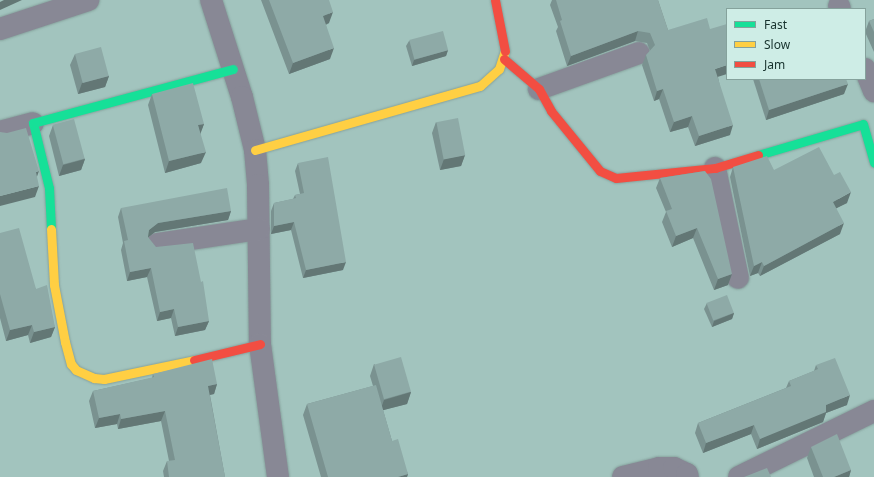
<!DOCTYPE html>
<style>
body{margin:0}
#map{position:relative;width:874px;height:477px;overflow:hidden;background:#a2c4be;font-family:"Noto Sans",sans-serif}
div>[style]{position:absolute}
.roads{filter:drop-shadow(0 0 1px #86a29d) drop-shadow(0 0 1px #86a29d)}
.street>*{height:22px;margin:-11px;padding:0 11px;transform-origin:11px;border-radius:11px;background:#888895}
.fast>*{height:9px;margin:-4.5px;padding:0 4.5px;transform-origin:4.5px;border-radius:4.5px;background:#16e098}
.slow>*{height:9px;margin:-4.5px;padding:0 4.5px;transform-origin:4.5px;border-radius:4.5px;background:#ffcf43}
.jam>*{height:9px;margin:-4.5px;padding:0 4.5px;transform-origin:4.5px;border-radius:4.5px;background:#f24e42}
.wall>*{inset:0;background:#7a9290}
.shaded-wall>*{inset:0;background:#637775}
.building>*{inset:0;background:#8eaaa7;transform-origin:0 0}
span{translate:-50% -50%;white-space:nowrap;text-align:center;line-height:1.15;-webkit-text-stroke:4px #ceede6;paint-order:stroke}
.legend{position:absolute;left:726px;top:8px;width:140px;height:72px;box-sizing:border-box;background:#ceede6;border:1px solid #85a29c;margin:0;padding:5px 7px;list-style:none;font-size:12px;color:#17322d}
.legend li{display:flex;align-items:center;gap:8px;height:20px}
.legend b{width:20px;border:1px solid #85a29c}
</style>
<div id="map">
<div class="roads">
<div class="street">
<div style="left:211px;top:0;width:102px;rotate:72.3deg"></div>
<div style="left:242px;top:97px;width:55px;rotate:76.2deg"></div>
<div style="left:255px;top:150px;width:35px;rotate:85deg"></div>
<div style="left:258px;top:185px;width:159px;rotate:89.3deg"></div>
<div style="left:260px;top:344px;width:134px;rotate:82.3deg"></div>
<div style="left:839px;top:6px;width:3px;rotate:72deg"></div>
<div style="left:0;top:29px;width:93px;rotate:-18.2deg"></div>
<div style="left:865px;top:69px;width:24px;rotate:68deg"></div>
<div style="left:539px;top:89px;width:106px;rotate:-19.8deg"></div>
<div style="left:0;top:132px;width:34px;rotate:-15deg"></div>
<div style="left:715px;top:168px;width:112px;rotate:78.2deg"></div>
<div style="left:157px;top:244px;width:103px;rotate:-8.4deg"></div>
<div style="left:623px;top:477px;width:37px;rotate:-14deg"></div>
<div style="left:659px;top:468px;width:15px"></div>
<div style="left:674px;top:468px;width:14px;rotate:25deg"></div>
<div style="left:687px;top:474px;width:3px;rotate:72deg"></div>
<div style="left:739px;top:477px;width:150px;rotate:-26.1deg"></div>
</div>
<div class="fast">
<div style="left:758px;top:155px;width:109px;rotate:-16.4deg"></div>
<div style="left:863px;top:124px;width:40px;rotate:74deg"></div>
<div style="left:51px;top:229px;width:41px;rotate:-92.8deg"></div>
<div style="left:49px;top:188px;width:67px;rotate:-103.8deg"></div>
<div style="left:33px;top:123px;width:207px;rotate:-15.1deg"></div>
</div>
<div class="slow">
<div style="left:255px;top:150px;width:234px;rotate:-15.9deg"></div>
<div style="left:480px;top:86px;width:25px;rotate:-42deg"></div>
<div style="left:499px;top:69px;width:19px;rotate:-72deg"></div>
<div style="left:51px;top:229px;width:56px;rotate:86.9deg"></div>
<div style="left:54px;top:285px;width:58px;rotate:79.1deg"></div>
<div style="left:65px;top:342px;width:23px;rotate:75deg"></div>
<div style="left:71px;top:364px;width:8px;rotate:50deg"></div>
<div style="left:76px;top:370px;width:20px;rotate:24deg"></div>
<div style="left:94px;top:378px;width:10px;rotate:6deg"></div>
<div style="left:104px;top:379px;width:92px;rotate:-11.9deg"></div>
</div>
<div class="jam">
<div style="left:495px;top:0;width:52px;rotate:78.9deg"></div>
<div style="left:504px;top:59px;width:46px;rotate:40.6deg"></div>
<div style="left:539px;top:89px;width:25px;rotate:61deg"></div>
<div style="left:551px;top:111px;width:77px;rotate:50.8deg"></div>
<div style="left:600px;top:171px;width:17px;rotate:24deg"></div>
<div style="left:616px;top:178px;width:100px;rotate:-5.8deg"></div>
<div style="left:715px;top:168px;width:45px;rotate:-16.8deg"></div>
<div style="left:194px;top:360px;width:68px;rotate:-13.6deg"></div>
</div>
</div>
<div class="wall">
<div style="clip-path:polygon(261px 0,329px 0,329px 23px,326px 25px,330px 59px,289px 74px)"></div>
<div style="clip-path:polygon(552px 0,658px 0,668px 30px,718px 77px,730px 135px,695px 146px,688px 127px,670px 132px,659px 99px,654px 101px,642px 65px,646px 55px,650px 51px,647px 43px,635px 41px,567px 66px,556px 31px,558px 27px,550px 5px)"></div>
<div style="clip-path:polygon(874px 19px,874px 52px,865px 32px,869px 21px)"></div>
<div style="clip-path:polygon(409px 41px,448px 50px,446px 56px,412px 66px,406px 46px)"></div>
<div style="clip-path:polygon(75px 54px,109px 76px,105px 87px,78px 94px,70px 65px)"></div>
<div style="clip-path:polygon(753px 79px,846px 79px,844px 94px,766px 120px)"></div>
<div style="clip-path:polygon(152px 94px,204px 124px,200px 133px,201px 163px,165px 173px,148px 105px)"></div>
<div style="clip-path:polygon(436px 122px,465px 155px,461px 166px,440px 170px,432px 133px)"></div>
<div style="clip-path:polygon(53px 125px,85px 159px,81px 170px,59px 176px,49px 136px)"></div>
<div style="clip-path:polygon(298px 163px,343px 270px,303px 278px,291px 230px,271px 234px,271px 211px,274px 203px,293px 199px,295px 195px,300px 194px,295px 171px)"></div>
<div style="clip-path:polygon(733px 167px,774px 170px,847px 203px,836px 208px,840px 234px,760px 276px,758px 273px,750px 276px,730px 177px)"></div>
<div style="clip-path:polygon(705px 171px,728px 285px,714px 290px,693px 238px,672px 247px,662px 222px,666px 212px,656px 188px,660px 178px)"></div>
<div style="clip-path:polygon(121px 208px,231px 211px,228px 220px,155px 232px,148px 237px,209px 321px,205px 330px,175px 336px,171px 318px,157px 321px,147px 277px,127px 281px,121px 250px,123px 243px,118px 217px)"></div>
<div style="clip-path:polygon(0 233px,36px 289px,55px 327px,51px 337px,30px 343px,28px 335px,6px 341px,0 318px)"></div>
<div style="clip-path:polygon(707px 303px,734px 313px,732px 319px,712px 327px,704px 309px)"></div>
<div style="clip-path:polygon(374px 364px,411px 392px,407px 404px,383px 410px,392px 441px,408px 474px,407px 477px,321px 477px,303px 415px,307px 404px,373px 386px,370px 376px)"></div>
<div style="clip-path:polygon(816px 365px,847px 405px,826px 413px,823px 422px,757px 449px,751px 434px,703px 453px,695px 433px,698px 423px,786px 388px,789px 381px,814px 371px)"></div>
<div style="clip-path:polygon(153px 374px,217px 384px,214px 394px,210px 395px,225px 477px,164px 477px,163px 471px,167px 461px,169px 461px,161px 421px,118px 429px,117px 424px,95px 428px,89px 401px,93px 391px,152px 378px)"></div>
<div style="clip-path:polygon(811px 447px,851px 470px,849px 477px,814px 477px,807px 458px)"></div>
</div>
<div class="shaded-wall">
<div style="clip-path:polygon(4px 0,22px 0,0 10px,0 2px)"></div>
<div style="clip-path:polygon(333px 12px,329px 23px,319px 27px,323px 16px)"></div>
<div style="clip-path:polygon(638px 31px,635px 41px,567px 66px,571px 56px)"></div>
<div style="clip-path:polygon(334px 48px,330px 59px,289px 74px,293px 63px)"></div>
<div style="clip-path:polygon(448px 50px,446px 56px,412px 66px,414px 60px)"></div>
<div style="clip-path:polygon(727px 65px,727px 74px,711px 79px,715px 69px)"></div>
<div style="clip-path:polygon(109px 76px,105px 87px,78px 94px,82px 83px)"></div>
<div style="clip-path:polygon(848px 84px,844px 94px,766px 120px,769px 110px)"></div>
<div style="clip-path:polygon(663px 89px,659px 99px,654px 101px,657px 91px)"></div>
<div style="clip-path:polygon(692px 116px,688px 127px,670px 132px,674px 122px)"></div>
<div style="clip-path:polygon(204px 124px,200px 135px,198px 125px)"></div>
<div style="clip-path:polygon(733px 125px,730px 135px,695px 146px,699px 136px)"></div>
<div style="clip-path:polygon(206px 152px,201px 163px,165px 173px,169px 161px)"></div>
<div style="clip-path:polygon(465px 155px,461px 166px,440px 170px,444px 159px)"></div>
<div style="clip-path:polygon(85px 159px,81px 170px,59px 176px,63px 165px)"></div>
<div style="clip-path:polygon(39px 171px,35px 182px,36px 172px)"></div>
<div style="clip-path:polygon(39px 186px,35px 197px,0 206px,0 196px)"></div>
<div style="clip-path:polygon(851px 192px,847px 203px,829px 212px,833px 202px)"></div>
<div style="clip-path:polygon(231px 211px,228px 220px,155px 232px,146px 239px,149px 230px,158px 223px)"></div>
<div style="clip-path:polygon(294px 222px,291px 230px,271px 234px,274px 226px)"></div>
<div style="clip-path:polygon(844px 223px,840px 234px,760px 276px,764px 266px)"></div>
<div style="clip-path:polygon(697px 228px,693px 238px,672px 247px,676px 236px)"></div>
<div style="clip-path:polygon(346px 262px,343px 270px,303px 278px,306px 270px)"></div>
<div style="clip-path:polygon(762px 262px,758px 273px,750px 276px,754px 266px)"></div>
<div style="clip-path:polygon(151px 268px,147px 277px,127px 281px,130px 272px)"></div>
<div style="clip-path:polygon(732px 274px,728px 285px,714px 290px,718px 279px)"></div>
<div style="clip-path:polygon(174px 309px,171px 318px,157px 321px,160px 312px)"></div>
<div style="clip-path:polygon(734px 313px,732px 319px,712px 327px,714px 321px)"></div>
<div style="clip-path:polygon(209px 321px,205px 330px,175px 336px,178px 327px)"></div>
<div style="clip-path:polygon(32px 325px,28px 335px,6px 341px,10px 330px)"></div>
<div style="clip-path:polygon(55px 327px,51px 337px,30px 343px,34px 332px)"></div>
<div style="clip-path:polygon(217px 384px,214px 394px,204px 396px,208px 386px)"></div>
<div style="clip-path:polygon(411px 392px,407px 404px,380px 411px,384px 400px)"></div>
<div style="clip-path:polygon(850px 395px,847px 405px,826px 413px,823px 422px,757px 449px,760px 439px,826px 405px)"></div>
<div style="clip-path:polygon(165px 411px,161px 421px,118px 429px,121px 419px)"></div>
<div style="clip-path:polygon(120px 414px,117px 424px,95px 428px,99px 418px)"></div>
<div style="clip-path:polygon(754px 425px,751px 434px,703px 453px,706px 443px)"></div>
<div style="clip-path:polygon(851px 470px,849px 477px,834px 477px)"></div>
<div style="clip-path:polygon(408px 474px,407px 477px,398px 477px)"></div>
</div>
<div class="building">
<div style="clip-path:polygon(269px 0,329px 0,333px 12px,323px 16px,334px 48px,293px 63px)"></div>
<div style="clip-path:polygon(556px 0,658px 0,668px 30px,707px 18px,710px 29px,727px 24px,727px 65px,715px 69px,733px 125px,699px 136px,692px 116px,674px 122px,663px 89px,657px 91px,646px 55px,655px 45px,650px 33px,638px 31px,571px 56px,560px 21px,562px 20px)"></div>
<div style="clip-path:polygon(874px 19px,874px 32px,869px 21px)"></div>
<div style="left:443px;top:31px;width:20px;height:35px;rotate:75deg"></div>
<div style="left:101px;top:47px;width:30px;height:27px;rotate:75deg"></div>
<div style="clip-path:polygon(759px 79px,846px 79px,848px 84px,769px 110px)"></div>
<div style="clip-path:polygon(193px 83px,204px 124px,198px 125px,206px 152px,169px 161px,152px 94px)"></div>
<div style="left:458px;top:118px;width:38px;height:22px;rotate:79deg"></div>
<div style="left:74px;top:119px;width:41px;height:22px;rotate:75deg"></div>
<div style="clip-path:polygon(26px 128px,39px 171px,36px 172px,39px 186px,0 196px,0 132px,7px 133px)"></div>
<div style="clip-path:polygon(819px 147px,834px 175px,840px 172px,851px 192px,833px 202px,844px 223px,764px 266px,762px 262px,754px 266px,733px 167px,767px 156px,774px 170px)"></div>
<div style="clip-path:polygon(328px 157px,346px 262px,306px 270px,294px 222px,274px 226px,274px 203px,296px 198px,295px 195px,304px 193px,298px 163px)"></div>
<div style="clip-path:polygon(705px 171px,711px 179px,732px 274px,718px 279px,697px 228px,676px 236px,666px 211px,672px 209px,660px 178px)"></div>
<div style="clip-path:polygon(227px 188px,231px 211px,158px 223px,149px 230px,148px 237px,156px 247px,193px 243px,201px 282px,203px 281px,209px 321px,178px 327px,174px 309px,160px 312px,151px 268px,130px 272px,124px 241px,128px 240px,121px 208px)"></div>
<div style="clip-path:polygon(19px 228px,36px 289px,47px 285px,55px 327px,34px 332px,32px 325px,10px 330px,0 294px,0 233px)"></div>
<div style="left:727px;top:295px;width:19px;height:22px;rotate:69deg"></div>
<div style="left:401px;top:357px;width:36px;height:28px;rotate:74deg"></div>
<div style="clip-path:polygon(835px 358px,850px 395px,826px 405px,826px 412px,760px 439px,754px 425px,706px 443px,698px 423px,791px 386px,789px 381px,818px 369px,816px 365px)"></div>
<div style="clip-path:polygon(212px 359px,217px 384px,208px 386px,225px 477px,169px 477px,167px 461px,175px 460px,165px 411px,121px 419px,120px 414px,99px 418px,93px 391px,154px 377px,153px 374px)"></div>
<div style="clip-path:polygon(376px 385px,392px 441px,398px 439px,408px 474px,398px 477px,328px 477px,307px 404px)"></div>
<div style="clip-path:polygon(837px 434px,851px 470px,834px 477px,823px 477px,811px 447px)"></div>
<div style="clip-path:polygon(767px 468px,771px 477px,744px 477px)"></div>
</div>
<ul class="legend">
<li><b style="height:5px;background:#16e098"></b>Fast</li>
<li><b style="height:5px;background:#ffcf43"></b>Slow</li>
<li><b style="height:5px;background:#f24e42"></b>Jam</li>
</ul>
</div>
